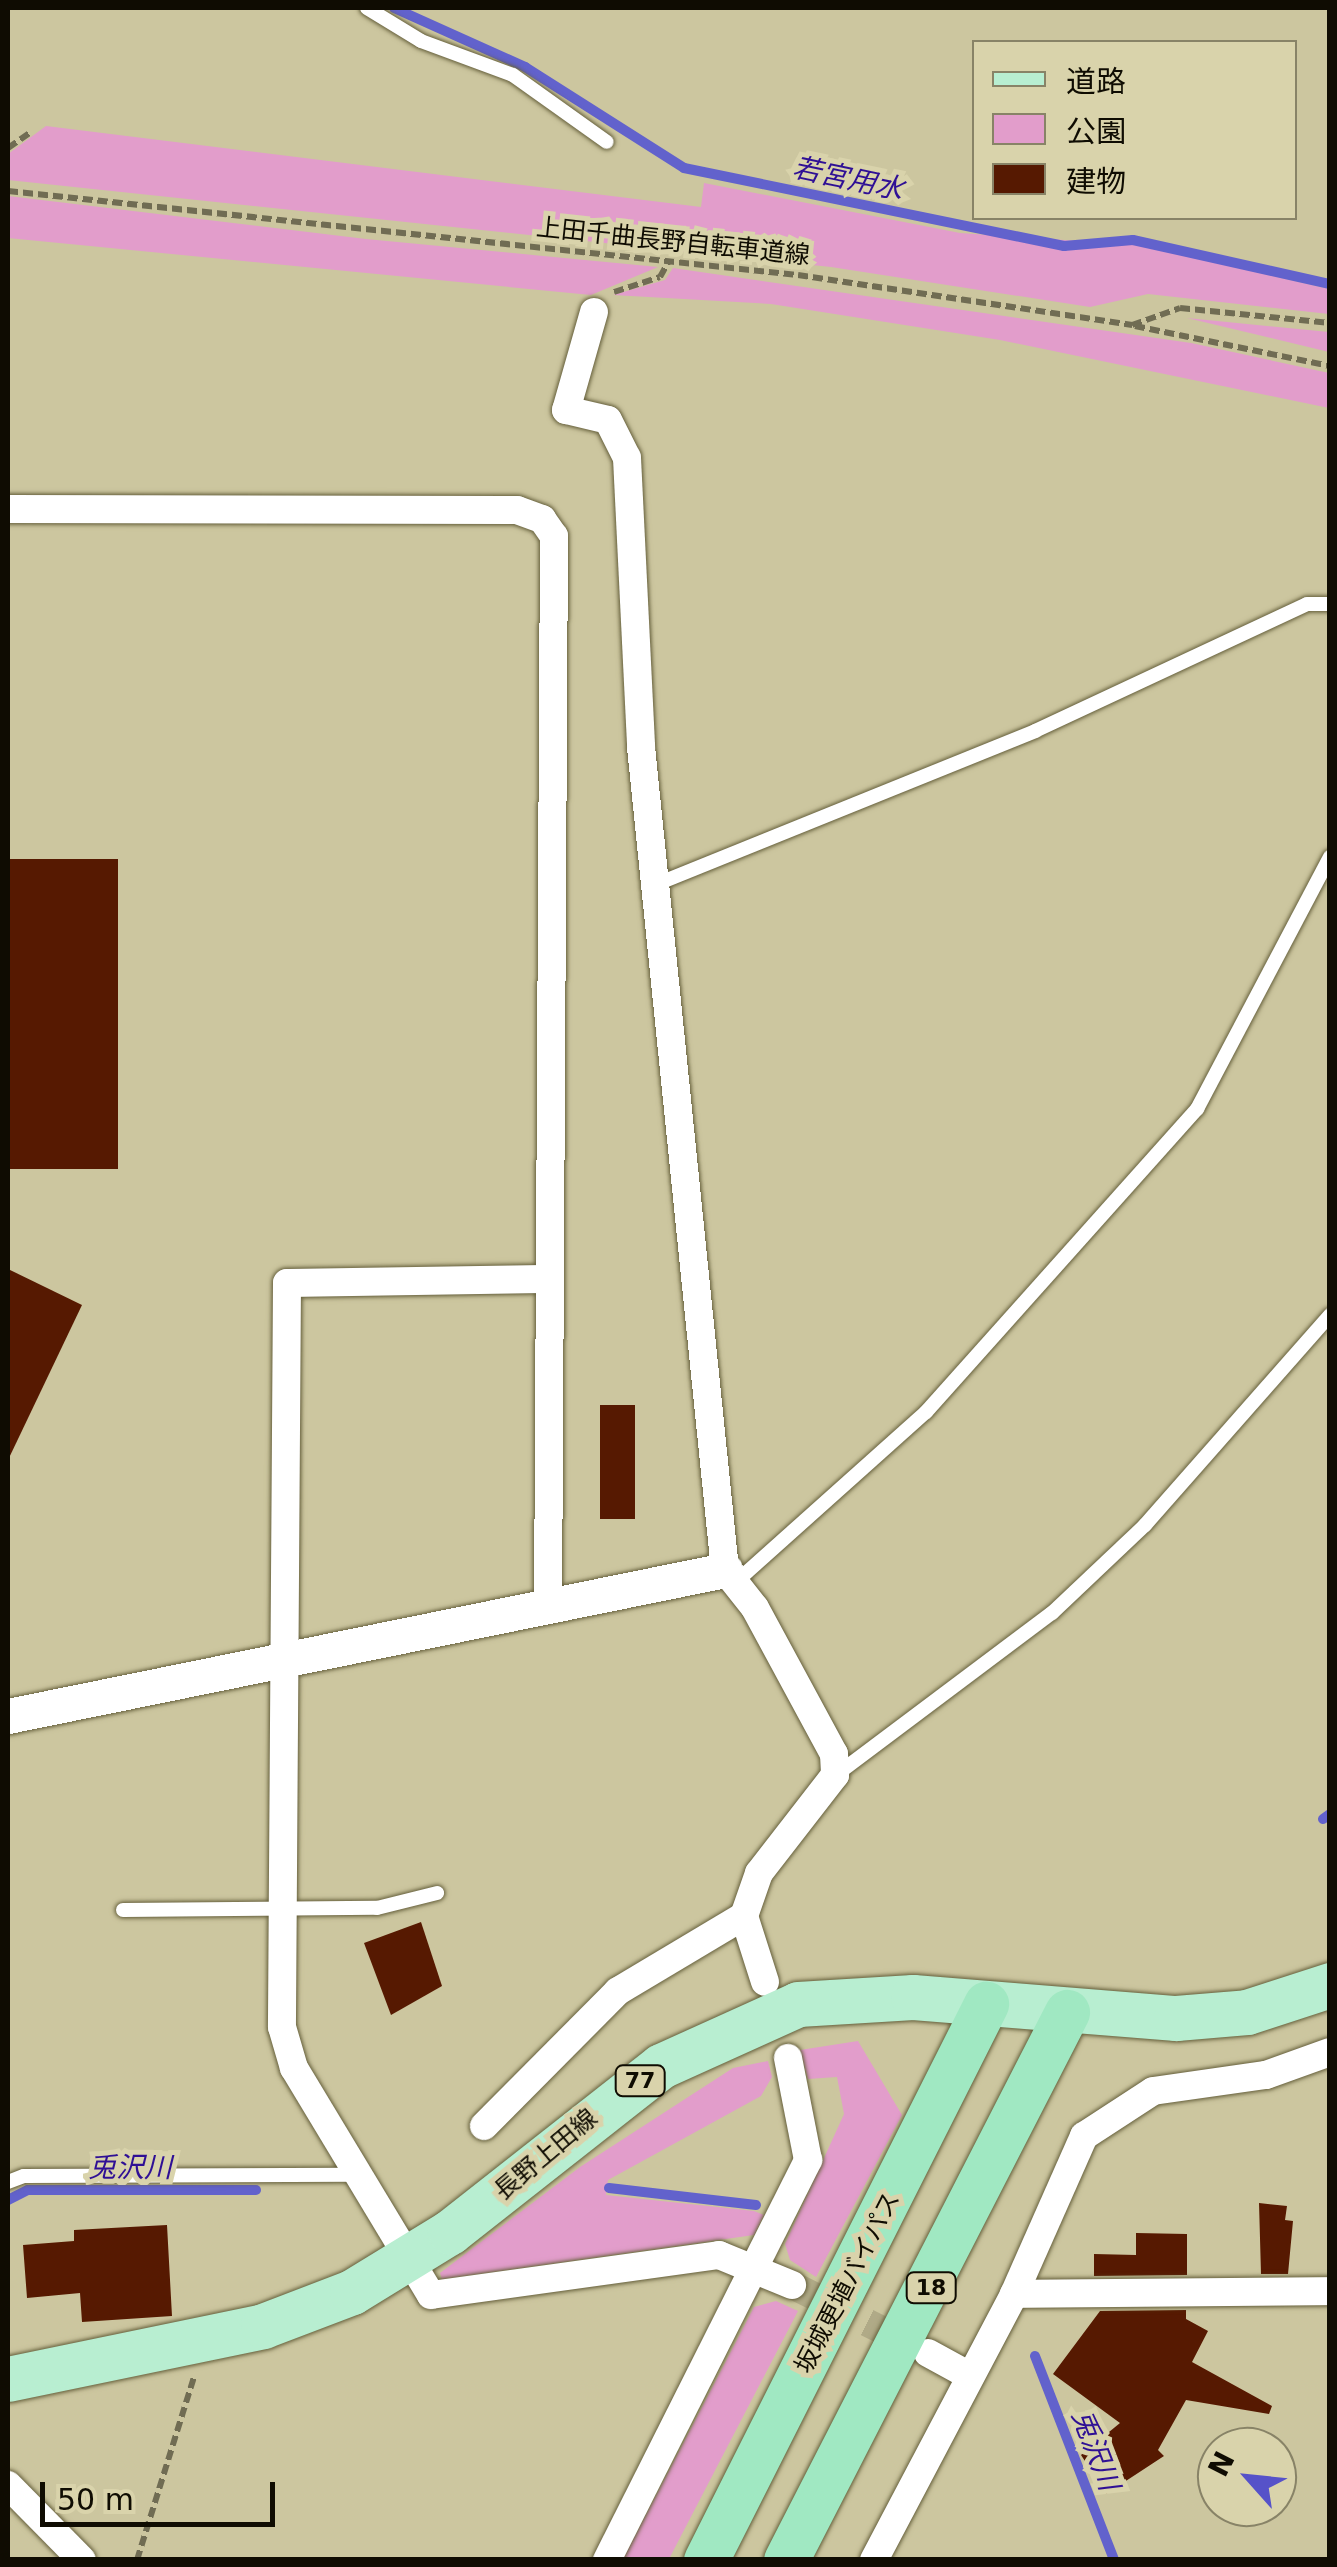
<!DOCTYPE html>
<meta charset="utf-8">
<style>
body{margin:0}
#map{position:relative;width:1337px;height:2567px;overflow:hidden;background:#ccc69f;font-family:"DejaVu Sans","Noto Sans JP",sans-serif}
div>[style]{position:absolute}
.green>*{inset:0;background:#e29dcb}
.stream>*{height:10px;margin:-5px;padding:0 5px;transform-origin:5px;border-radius:5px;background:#6262cc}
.building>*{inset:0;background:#561901;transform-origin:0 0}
.minor-tunnel>*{height:28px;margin-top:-14px;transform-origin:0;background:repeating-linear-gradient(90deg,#b0aa87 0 28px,transparent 0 42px)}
.path>*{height:6px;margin-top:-3px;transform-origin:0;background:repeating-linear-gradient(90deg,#706c53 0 10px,transparent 0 15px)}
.roads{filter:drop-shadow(0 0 2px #655f3b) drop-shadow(0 0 2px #655f3b)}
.service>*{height:14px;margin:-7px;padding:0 7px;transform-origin:7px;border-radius:7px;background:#fff}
.minor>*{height:28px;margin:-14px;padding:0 14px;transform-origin:14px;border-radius:14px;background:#fff}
.tertiary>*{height:35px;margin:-17.5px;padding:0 17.5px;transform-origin:17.5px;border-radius:17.5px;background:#fff}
.primary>*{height:45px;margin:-22.5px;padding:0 22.5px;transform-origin:22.5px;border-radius:22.5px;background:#b8eed1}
.trunk>*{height:45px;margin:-22.5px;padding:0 22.5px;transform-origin:22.5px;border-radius:22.5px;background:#a0e8c2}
span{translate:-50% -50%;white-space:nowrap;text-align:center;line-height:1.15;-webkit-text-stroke:10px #d9d3ab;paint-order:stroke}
.shield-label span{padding:2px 8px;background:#d9d3ab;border:2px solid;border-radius:8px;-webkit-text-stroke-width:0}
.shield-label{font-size:22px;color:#0f0c02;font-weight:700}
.street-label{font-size:25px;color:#0f0c02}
.water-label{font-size:28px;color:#2f1095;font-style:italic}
.frame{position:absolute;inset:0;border:10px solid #0f0c02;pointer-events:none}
.legend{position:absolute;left:972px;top:40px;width:325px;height:180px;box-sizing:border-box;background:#d9d3ab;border:2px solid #888367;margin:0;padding:12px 18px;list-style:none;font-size:30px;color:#0f0c02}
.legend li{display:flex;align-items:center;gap:20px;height:50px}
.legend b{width:50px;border:2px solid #888367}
.north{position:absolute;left:1197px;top:2427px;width:100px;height:100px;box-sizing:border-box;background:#d9d3ab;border:2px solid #888367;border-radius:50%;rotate:297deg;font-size:28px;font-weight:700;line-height:40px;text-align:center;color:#0f0c02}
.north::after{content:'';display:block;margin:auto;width:35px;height:45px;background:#5652c9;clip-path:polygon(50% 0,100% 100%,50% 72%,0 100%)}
.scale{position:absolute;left:40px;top:2482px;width:235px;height:45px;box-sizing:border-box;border:5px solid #0f0c02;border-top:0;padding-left:12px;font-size:30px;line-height:35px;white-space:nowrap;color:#0f0c02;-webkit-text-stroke:8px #d9d3ab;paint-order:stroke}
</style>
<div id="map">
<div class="green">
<div style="clip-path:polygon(46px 126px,701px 207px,704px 183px,960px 233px,1139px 245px,1329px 289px,1329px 314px,1148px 294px,1090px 307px,831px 267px,8px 180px,8px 154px)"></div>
<div style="clip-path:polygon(8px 196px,366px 239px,658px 267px,591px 295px,8px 238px)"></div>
<div style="clip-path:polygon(673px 268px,1191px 343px,1329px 373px,1329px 408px,1000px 340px,771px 304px,613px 295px,665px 280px)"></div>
<div style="clip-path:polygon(1187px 318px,1329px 332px,1329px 352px)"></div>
<div style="clip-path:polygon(858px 2041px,902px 2115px,816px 2277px,790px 2260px,785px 2244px,844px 2114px,837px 2077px,808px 2079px,800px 2050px)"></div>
<div style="clip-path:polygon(768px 2061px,772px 2077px,761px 2096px,608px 2180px,606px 2195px,754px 2211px,764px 2215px,754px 2235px,442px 2279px,440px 2273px,580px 2167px,733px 2068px)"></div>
<div style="clip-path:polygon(776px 2301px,798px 2311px,669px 2559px,623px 2559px,754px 2307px)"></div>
</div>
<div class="stream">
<div style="left:394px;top:8px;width:144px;rotate:24.2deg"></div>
<div style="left:525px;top:67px;width:188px;rotate:32.4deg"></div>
<div style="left:684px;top:168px;width:388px;rotate:11.6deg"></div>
<div style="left:1064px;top:246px;width:69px;rotate:-5deg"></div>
<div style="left:1133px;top:240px;width:202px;rotate:12.6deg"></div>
<div style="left:1323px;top:1819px;width:9px;rotate:-36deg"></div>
<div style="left:609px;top:2188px;width:148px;rotate:6.6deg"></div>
<div style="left:8px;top:2200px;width:22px;rotate:-27deg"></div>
<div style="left:28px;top:2190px;width:228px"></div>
<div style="left:1035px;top:2356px;width:219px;rotate:68.8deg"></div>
</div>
<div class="building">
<div style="left:8px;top:859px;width:110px;height:310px"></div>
<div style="clip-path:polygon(8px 1269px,82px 1305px,8px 1460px)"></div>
<div style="left:600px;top:1405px;width:35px;height:114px"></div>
<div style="clip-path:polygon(421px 1922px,442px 1986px,391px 2015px,364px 1943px)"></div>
<div style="clip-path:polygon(1259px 2203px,1287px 2206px,1285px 2220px,1293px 2221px,1288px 2274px,1261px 2274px)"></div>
<div style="clip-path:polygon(167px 2225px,172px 2316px,82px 2322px,80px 2293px,27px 2298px,23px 2245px,74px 2241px,74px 2230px)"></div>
<div style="clip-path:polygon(1136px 2233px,1187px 2234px,1187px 2275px,1094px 2276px,1094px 2254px,1136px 2255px)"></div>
<div style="clip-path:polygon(1186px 2310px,1186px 2319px,1208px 2331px,1192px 2362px,1272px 2406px,1269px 2414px,1186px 2400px,1158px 2450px,1164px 2456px,1106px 2494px,1081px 2455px,1120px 2423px,1053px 2374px,1100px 2311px)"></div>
</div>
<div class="minor-tunnel">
<div style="left:792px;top:2285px;width:134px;rotate:26.6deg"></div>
</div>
<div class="path">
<div style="left:8px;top:148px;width:28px;rotate:-35deg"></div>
<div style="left:8px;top:191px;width:794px;rotate:6.07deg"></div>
<div style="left:798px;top:275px;width:338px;rotate:8.5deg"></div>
<div style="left:1132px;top:325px;width:51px;rotate:-19.5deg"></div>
<div style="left:1180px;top:308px;width:151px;rotate:5.7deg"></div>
<div style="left:614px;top:292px;width:48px;rotate:-18.1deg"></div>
<div style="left:660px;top:277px;width:18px;rotate:-61deg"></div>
<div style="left:1135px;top:326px;width:199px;rotate:11.6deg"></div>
<div style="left:137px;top:2560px;width:192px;rotate:-72.7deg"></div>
</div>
<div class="roads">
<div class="service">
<div style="left:367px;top:8px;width:63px;rotate:31.4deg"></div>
<div style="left:421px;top:41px;width:98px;rotate:20.3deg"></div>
<div style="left:513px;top:75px;width:115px;rotate:35.5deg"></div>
<div style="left:657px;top:884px;width:408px;rotate:-22deg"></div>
<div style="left:1035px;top:731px;width:300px;rotate:-25deg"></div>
<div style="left:1307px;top:604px;width:23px"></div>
<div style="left:738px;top:1580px;width:252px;rotate:-41.8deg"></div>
<div style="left:926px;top:1412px;width:407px;rotate:-48.2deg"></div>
<div style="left:1197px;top:1109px;width:285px;rotate:-62.2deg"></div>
<div style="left:836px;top:1775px;width:270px;rotate:-36.9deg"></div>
<div style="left:1052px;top:1613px;width:128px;rotate:-43.4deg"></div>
<div style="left:1145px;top:1525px;width:280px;rotate:-48.6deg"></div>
<div style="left:123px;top:1910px;width:254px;rotate:-0.5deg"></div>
<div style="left:377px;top:1908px;width:62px;rotate:-14deg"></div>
<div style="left:8px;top:2182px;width:17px;rotate:-21deg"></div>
<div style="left:24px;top:2176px;width:331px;rotate:-0.2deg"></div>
</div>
<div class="minor">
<div style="left:594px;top:312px;width:102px;rotate:105.9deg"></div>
<div style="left:566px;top:410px;width:43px;rotate:13.4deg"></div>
<div style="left:608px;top:420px;width:42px;rotate:63.4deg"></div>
<div style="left:627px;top:458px;width:289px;rotate:87.2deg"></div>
<div style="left:641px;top:747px;width:827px;rotate:84.17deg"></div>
<div style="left:725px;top:1570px;width:48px;rotate:51.7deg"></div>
<div style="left:755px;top:1608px;width:166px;rotate:61.6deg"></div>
<div style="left:834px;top:1754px;width:21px;rotate:87deg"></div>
<div style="left:835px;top:1775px;width:124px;rotate:127.8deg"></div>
<div style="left:759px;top:1873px;width:46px;rotate:109.2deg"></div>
<div style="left:744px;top:1916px;width:69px;rotate:72.3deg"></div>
<div style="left:8px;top:509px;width:509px;rotate:0.11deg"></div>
<div style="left:517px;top:510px;width:27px;rotate:20deg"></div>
<div style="left:542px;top:519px;width:21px;rotate:55deg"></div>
<div style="left:554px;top:536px;width:1071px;rotate:90.32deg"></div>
<div style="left:545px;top:1279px;width:258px;rotate:179.1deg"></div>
<div style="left:287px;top:1283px;width:744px;rotate:90.39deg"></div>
<div style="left:282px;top:2027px;width:43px;rotate:73.7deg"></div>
<div style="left:294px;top:2068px;width:265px;rotate:58.9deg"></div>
<div style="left:431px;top:2295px;width:291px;rotate:-7.9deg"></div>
<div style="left:719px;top:2255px;width:79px;rotate:22.3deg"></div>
<div style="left:484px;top:2126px;width:190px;rotate:-45.2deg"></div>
<div style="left:618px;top:1991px;width:147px;rotate:-30.8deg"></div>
<div style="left:1014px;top:2294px;width:316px;rotate:-0.5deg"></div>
<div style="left:928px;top:2353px;width:48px;rotate:28.7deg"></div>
<div style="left:8px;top:2485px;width:105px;rotate:45.4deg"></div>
<div style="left:607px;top:2560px;width:448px;rotate:-63.3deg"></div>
<div style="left:808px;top:2160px;width:104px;rotate:-101.1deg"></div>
<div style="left:874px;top:2560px;width:301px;rotate:-62.2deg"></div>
<div style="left:1014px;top:2294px;width:173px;rotate:-66.1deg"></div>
<div style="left:1084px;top:2136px;width:82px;rotate:-33.1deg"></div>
<div style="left:1153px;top:2091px;width:114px;rotate:-8.1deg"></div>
<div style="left:1266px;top:2075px;width:68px;rotate:-19.8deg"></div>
</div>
<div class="tertiary">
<div style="left:8px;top:1716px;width:732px;rotate:-11.51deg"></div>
</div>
<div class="primary">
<div style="left:8px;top:2379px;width:260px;rotate:-11.7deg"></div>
<div style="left:263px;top:2326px;width:95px;rotate:-20.9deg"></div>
<div style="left:352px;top:2292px;width:115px;rotate:-31.5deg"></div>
<div style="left:450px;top:2232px;width:268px;rotate:-38.2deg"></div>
<div style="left:661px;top:2066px;width:150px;rotate:-24.3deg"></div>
<div style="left:798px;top:2004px;width:115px;rotate:-3.5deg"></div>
<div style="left:913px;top:1997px;width:264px;rotate:4.6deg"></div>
<div style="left:1176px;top:2018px;width:71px;rotate:-4.8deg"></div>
<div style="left:1247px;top:2012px;width:87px;rotate:-18deg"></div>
</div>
<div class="trunk">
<div style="left:706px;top:2560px;width:623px;rotate:-63.27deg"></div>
<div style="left:786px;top:2560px;width:616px;rotate:-62.85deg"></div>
</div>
</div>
<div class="shield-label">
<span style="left:640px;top:2081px">77</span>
<span style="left:931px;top:2288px">18</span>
</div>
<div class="street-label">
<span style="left:673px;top:242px;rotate:6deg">上田千曲長野自転車道線</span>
<span style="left:546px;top:2155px;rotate:-40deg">長野上田線</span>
<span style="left:848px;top:2283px;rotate:-63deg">坂城更埴バイパス</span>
</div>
<div class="water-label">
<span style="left:848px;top:179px;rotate:12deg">若宮用水</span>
<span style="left:130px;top:2168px">兎沢川</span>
<span style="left:1095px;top:2450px;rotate:69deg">兎沢川</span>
</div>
<div class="frame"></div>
<ul class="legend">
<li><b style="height:12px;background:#b8eed1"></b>道路</li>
<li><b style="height:28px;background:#e29dcb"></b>公園</li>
<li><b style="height:28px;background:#561901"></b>建物</li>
</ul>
<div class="north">N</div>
<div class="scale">50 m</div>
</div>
